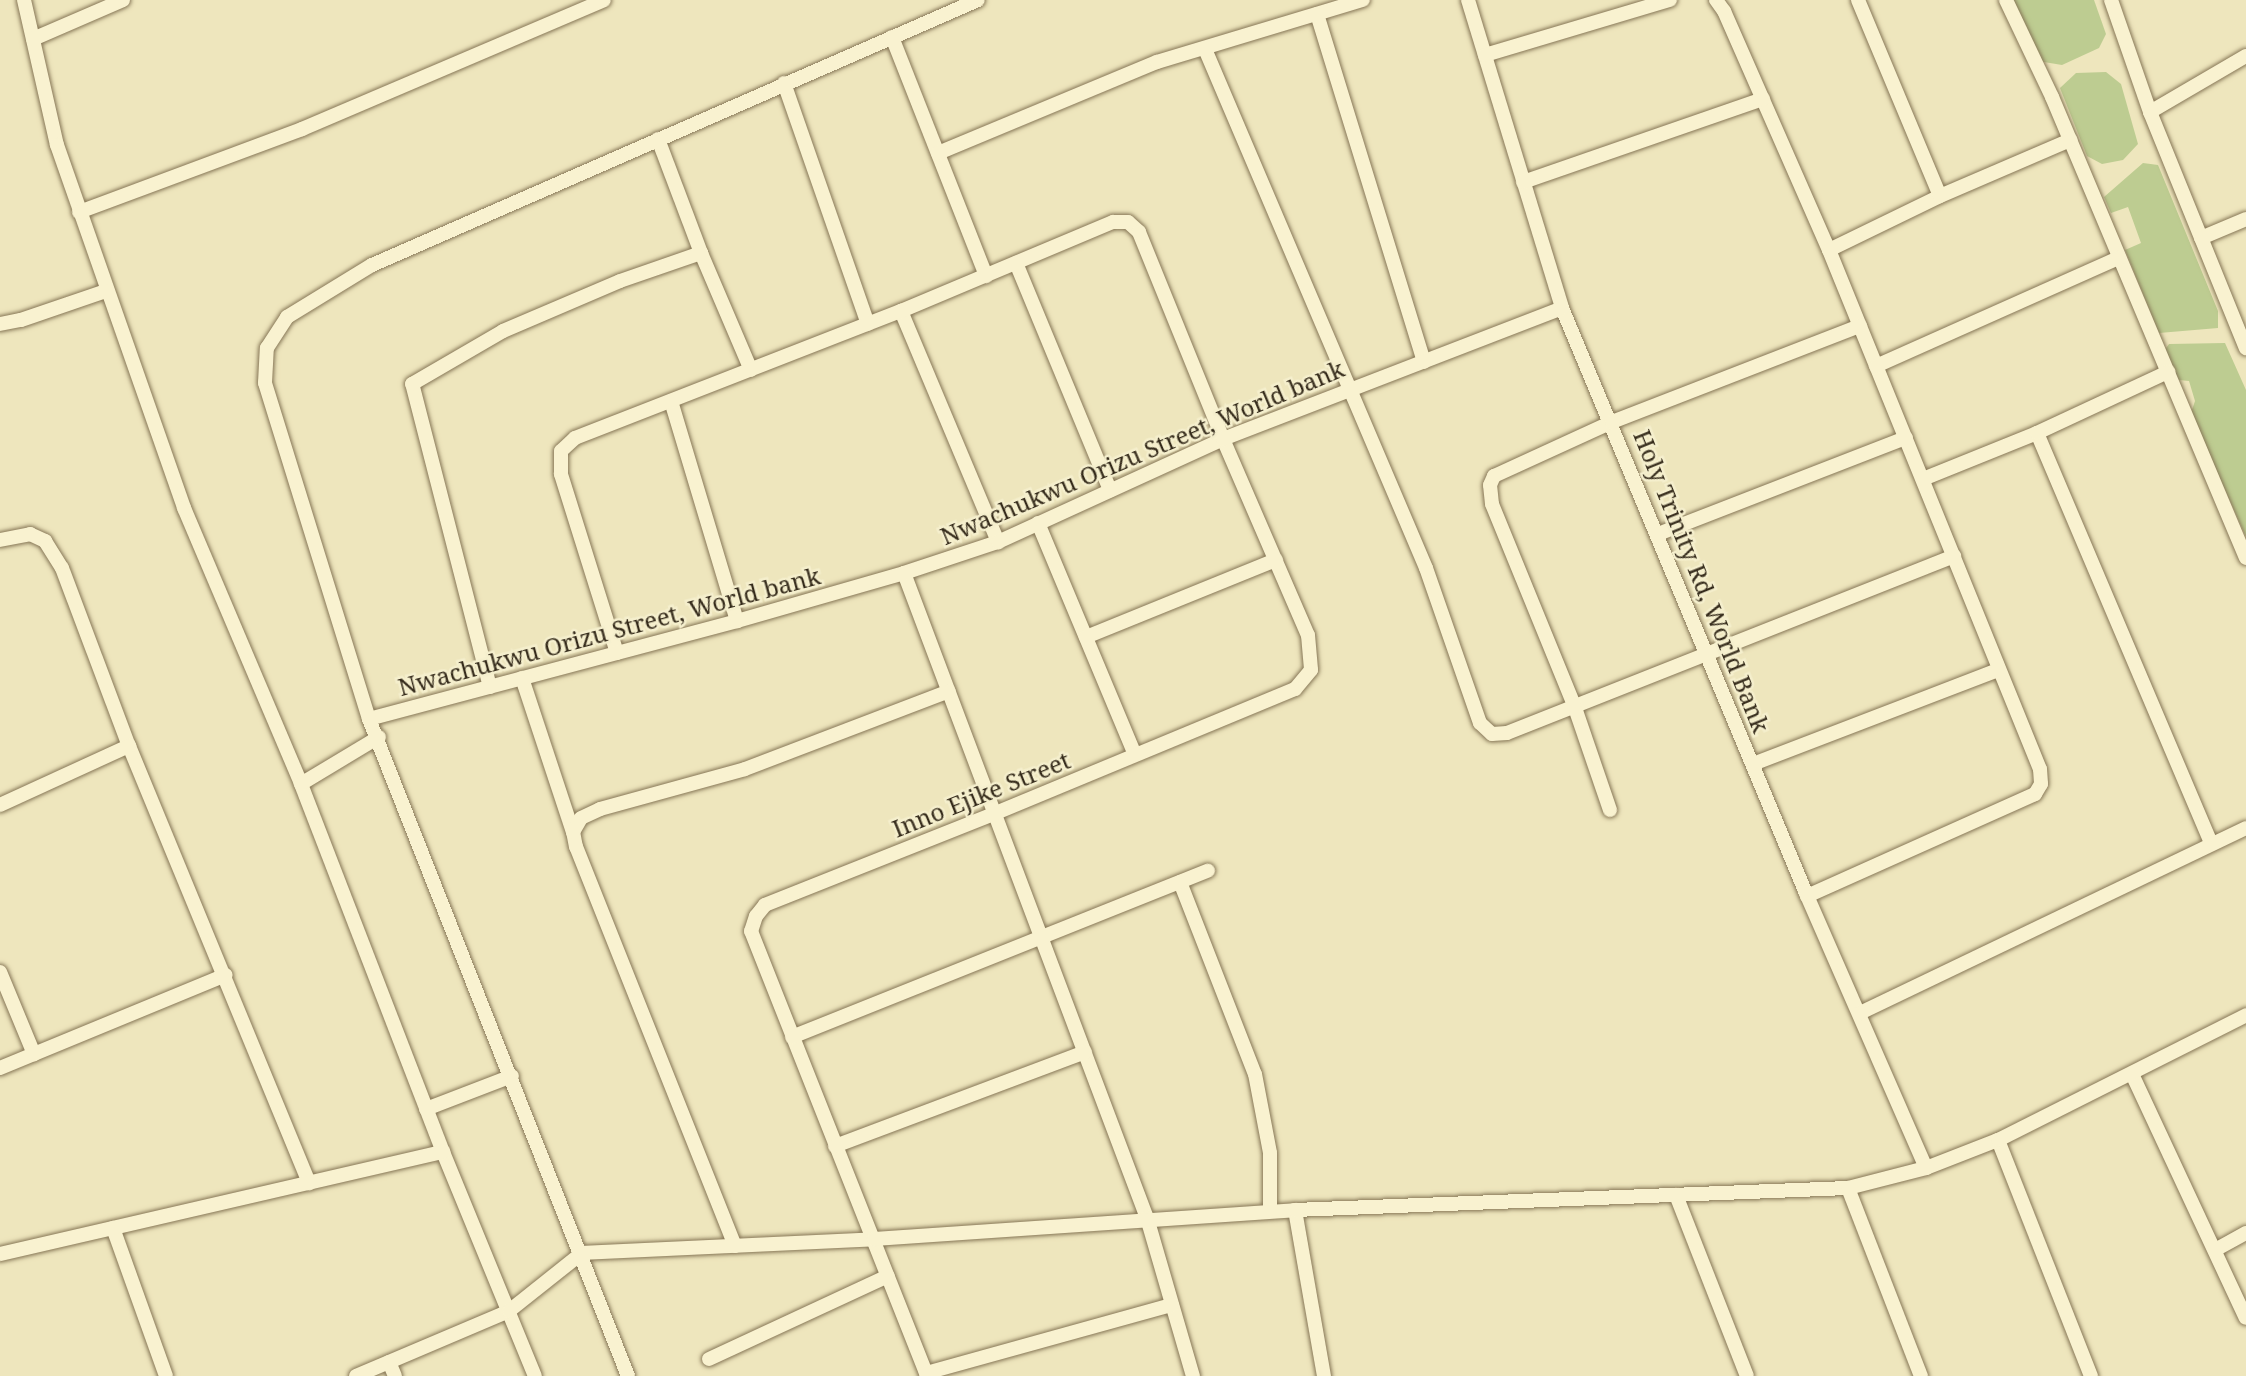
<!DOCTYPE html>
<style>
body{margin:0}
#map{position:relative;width:2246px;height:1376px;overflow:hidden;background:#eee6bd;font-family:"Noto Serif",serif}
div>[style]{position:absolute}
.green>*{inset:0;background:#bdcc91}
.roads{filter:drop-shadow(0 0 2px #867656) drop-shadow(0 0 2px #867656)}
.street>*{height:14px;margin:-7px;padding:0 7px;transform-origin:7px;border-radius:7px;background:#f9f2d0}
span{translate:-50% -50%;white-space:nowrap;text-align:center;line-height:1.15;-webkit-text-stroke:5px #f5efcd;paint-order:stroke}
.street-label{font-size:24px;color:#352b1b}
</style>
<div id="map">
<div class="green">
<div style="clip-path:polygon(2010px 0,2094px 0,2106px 34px,2099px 48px,2062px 65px,2038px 61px)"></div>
<div style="clip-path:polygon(2106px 72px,2121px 84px,2138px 144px,2123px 160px,2102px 164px,2087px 156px,2060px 88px,2076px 73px)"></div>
<div style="clip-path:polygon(2143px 163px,2158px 165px,2218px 311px,2218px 328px,2159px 333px,2125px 250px,2141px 243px,2128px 207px,2111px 213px,2104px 197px)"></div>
<div style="clip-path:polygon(2225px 343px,2246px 390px,2246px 537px,2191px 413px,2195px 401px,2189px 381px,2179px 380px,2164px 351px,2169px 344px)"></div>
</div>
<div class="roads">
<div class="street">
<div style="left:24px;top:0;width:149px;rotate:77.2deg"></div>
<div style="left:57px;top:145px;width:385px;rotate:70.7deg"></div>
<div style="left:184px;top:508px;width:300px;rotate:67deg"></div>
<div style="left:301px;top:784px;width:394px;rotate:68.9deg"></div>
<div style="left:443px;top:1152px;width:242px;rotate:67.7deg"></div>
<div style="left:1468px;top:0;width:322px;rotate:73deg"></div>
<div style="left:1562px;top:308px;width:632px;rotate:67.37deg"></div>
<div style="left:1805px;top:891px;width:302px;rotate:66.4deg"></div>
<div style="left:1716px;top:0;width:14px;rotate:54deg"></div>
<div style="left:1724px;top:11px;width:261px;rotate:66.3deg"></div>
<div style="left:1829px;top:250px;width:560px;rotate:67.88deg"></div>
<div style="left:2040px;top:769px;width:15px;rotate:86deg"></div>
<div style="left:2041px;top:784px;width:12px;rotate:121deg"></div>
<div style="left:2035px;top:794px;width:250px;rotate:155.9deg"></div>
<div style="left:1858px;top:0;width:212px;rotate:67.3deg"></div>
<div style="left:2006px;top:0;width:107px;rotate:64.6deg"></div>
<div style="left:2052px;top:97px;width:500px;rotate:67.18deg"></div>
<div style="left:2111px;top:0;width:119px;rotate:70.8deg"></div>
<div style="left:2150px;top:112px;width:255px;rotate:67.9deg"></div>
<div style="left:1317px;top:14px;width:364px;rotate:72.9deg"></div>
<div style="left:892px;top:37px;width:257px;rotate:68.5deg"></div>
<div style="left:33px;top:39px;width:98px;rotate:-23.4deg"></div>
<div style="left:1205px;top:49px;width:564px;rotate:66.93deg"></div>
<div style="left:1426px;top:568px;width:164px;rotate:70.8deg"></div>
<div style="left:1480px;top:723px;width:16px;rotate:43deg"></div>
<div style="left:1492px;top:734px;width:15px;rotate:-4deg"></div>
<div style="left:1507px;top:733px;width:481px;rotate:-21.6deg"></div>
<div style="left:1485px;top:55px;width:193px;rotate:-16.6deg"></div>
<div style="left:784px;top:83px;width:255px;rotate:70.8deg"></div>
<div style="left:2150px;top:112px;width:111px;rotate:-30.3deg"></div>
<div style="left:658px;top:139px;width:122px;rotate:69.3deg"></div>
<div style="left:701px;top:253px;width:127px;rotate:66.9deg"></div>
<div style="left:938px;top:153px;width:237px;rotate:-22.6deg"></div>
<div style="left:1157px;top:62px;width:215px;rotate:-16.8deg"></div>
<div style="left:1523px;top:182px;width:254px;rotate:-19.1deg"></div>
<div style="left:79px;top:212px;width:238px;rotate:-20.4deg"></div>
<div style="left:302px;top:129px;width:328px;rotate:-23.1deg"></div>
<div style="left:2201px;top:238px;width:49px;rotate:-22.9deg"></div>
<div style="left:1829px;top:250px;width:123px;rotate:-25.9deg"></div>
<div style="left:1940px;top:196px;width:142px;rotate:-23.3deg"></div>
<div style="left:1016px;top:263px;width:246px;rotate:67.5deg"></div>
<div style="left:901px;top:311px;width:251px;rotate:67.2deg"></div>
<div style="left:0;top:324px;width:21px;rotate:-11deg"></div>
<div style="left:21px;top:320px;width:90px;rotate:-18.8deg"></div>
<div style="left:1876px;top:366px;width:266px;rotate:-24deg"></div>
<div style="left:671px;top:401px;width:230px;rotate:73.3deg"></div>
<div style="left:2037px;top:433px;width:445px;rotate:67deg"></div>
<div style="left:1923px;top:479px;width:123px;rotate:-22deg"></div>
<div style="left:2037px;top:433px;width:145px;rotate:-25deg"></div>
<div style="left:1038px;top:523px;width:251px;rotate:67.3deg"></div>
<div style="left:1658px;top:534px;width:266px;rotate:-21.2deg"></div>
<div style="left:0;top:540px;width:31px;rotate:-11deg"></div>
<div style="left:30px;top:534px;width:17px;rotate:25deg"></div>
<div style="left:45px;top:541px;width:32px;rotate:58deg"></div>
<div style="left:62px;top:568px;width:190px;rotate:69.4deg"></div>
<div style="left:129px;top:746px;width:473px;rotate:67.6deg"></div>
<div style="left:904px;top:573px;width:689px;rotate:69.36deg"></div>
<div style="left:1147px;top:1218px;width:165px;rotate:73.8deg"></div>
<div style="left:1086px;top:637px;width:205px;rotate:-22.1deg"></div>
<div style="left:617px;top:653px;width:188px;rotate:-107.4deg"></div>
<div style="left:561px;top:474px;width:23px;rotate:-90deg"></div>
<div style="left:561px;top:451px;width:19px;rotate:-43deg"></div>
<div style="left:575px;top:438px;width:350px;rotate:-21.3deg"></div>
<div style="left:901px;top:311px;width:230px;rotate:-22.8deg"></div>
<div style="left:1113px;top:222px;width:15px"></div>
<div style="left:1128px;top:222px;width:15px;rotate:42deg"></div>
<div style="left:1139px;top:232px;width:223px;rotate:67.9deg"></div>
<div style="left:1223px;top:439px;width:214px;rotate:66.6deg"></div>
<div style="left:1308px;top:635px;width:35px;rotate:85deg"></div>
<div style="left:1311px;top:670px;width:25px;rotate:130deg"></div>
<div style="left:1295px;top:689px;width:324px;rotate:157.5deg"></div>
<div style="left:996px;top:813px;width:249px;rotate:158.3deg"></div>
<div style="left:765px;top:905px;width:14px;rotate:129deg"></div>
<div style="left:756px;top:916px;width:16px;rotate:108deg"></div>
<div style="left:751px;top:931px;width:479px;rotate:68.4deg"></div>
<div style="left:522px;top:678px;width:162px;rotate:71.7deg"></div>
<div style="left:490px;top:687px;width:313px;rotate:-104.4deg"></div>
<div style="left:412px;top:384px;width:105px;rotate:-30.2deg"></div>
<div style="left:503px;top:331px;width:127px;rotate:-23.1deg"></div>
<div style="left:620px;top:281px;width:86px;rotate:-19.1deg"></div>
<div style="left:369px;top:719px;width:381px;rotate:-14.9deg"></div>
<div style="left:737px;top:621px;width:174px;rotate:-16deg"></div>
<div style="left:904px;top:573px;width:99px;rotate:-18.3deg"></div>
<div style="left:998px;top:542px;width:247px;rotate:-24.6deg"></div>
<div style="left:1223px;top:439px;width:363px;rotate:-21.1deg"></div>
<div style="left:1753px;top:764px;width:262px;rotate:-21deg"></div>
<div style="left:301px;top:784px;width:91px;rotate:-31.1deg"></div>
<div style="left:0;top:805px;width:142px;rotate:-24.6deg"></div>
<div style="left:1610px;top:810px;width:111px;rotate:-108.9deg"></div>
<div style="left:1574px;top:705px;width:217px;rotate:-112.2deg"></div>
<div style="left:1492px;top:504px;width:19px;rotate:-96deg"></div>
<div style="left:1490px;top:485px;width:10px;rotate:-66deg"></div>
<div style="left:1494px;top:476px;width:130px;rotate:-24.6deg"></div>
<div style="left:1612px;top:422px;width:266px;rotate:-21.2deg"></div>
<div style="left:1180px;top:882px;width:206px;rotate:68.7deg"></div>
<div style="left:1255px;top:1074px;width:80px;rotate:79.2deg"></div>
<div style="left:1270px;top:1153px;width:58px;rotate:90deg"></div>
<div style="left:0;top:972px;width:89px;rotate:67.5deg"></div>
<div style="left:1860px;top:1013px;width:428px;rotate:-25.6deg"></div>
<div style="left:792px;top:1037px;width:448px;rotate:-21.8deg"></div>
<div style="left:0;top:1068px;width:244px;rotate:-22.4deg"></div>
<div style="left:2132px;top:1074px;width:269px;rotate:65deg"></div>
<div style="left:426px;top:1109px;width:92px;rotate:-21deg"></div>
<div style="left:1998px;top:1140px;width:254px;rotate:68.5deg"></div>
<div style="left:835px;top:1146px;width:267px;rotate:-20.6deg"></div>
<div style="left:1848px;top:1188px;width:202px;rotate:68.8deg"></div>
<div style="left:1676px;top:1195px;width:194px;rotate:68.6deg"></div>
<div style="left:1295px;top:1210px;width:169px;rotate:80.1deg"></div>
<div style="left:113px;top:1228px;width:157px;rotate:70.3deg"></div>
<div style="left:735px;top:1246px;width:430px;rotate:-111.7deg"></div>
<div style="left:576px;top:847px;width:15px;rotate:-101deg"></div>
<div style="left:573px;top:832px;width:16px;rotate:-60deg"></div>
<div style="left:581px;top:818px;width:21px;rotate:-25deg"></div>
<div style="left:600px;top:809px;width:150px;rotate:-15.4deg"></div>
<div style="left:745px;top:769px;width:218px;rotate:-20.9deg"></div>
<div style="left:2215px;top:1250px;width:35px;rotate:-29deg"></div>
<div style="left:0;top:1254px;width:455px;rotate:-13deg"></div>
<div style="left:709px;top:1359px;width:197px;rotate:-24.9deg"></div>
<div style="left:389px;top:1362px;width:15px;rotate:67deg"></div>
<div style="left:926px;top:1373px;width:255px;rotate:-15.5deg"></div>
<div style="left:356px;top:1376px;width:166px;rotate:-23deg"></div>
<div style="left:509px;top:1311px;width:93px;rotate:-38.5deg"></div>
<div style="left:582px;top:1253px;width:292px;rotate:-2.7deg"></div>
<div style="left:874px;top:1239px;width:422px;rotate:-3.9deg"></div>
<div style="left:1295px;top:1210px;width:553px;rotate:-2.28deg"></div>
<div style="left:1848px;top:1188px;width:81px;rotate:-14.4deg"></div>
<div style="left:1926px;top:1168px;width:77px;rotate:-21.3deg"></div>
<div style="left:1998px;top:1140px;width:278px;rotate:-26.7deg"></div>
<div style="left:628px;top:1376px;width:706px;rotate:-111.52deg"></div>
<div style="left:369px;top:719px;width:352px;rotate:-107.2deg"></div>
<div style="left:265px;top:383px;width:35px;rotate:-87deg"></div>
<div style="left:267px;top:348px;width:37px;rotate:-57deg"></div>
<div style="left:287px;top:317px;width:100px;rotate:-31.5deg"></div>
<div style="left:372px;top:265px;width:661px;rotate:-23.62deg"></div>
</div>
</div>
<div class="street-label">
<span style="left:1142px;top:452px;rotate:-23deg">Nwachukwu Orizu Street, World bank</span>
<span style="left:1702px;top:581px;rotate:68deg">Holy Trinity Rd, World Bank</span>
<span style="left:609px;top:631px;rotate:-15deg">Nwachukwu Orizu Street, World bank</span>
<span style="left:981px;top:794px;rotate:-22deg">Inno Ejike Street</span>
</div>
</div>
